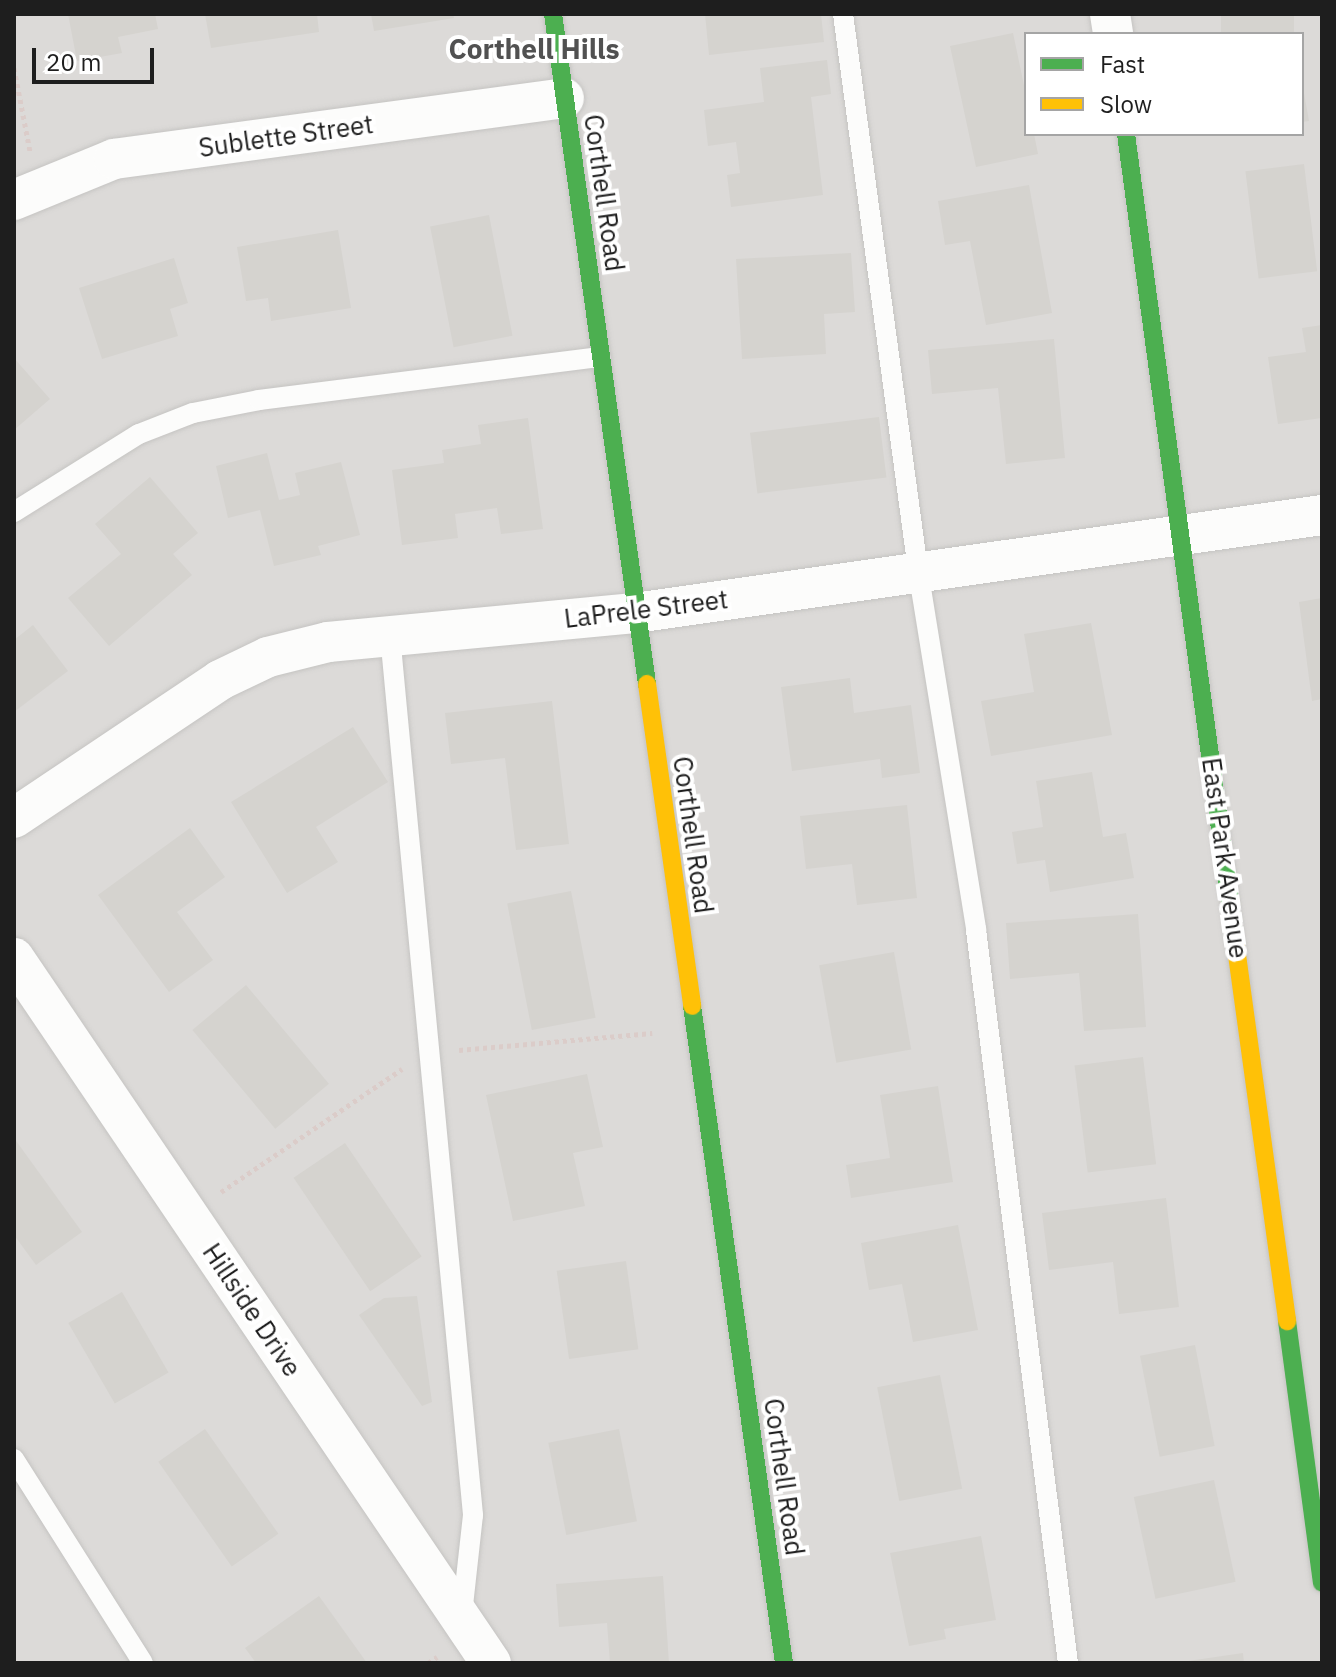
<!DOCTYPE html>
<style>
body{margin:0}
#map{position:relative;width:1336px;height:1677px;overflow:hidden;background:#edebe6;font-family:"IBM Plex Sans",sans-serif}
div>[style]{position:absolute}
.residential>*{inset:0;background:#dcdad8}
.building>*{inset:0;background:#d5d3cf;transform-origin:0 0}
.path>*{height:5px;margin-top:-2.5px;transform-origin:0;background:repeating-linear-gradient(90deg,#dbccc9 0 4px,transparent 0 8px)}
.roads{filter:drop-shadow(0 0 2px #c5c4c2) drop-shadow(0 0 2px #c5c4c2)}
.lane>*{height:20px;margin:-10px;padding:0 10px;transform-origin:10px;border-radius:10px;background:#fcfcfb}
.street>*{height:40px;margin:-20px;padding:0 20px;transform-origin:20px;border-radius:20px;background:#fcfcfb}
.fast>*{height:18px;margin:-9px;padding:0 9px;transform-origin:9px;border-radius:9px;background:#4caf50}
.slow>*{height:18px;margin:-9px;padding:0 9px;transform-origin:9px;border-radius:9px;background:#ffc107}
span{translate:-50% -50%;white-space:nowrap;text-align:center;line-height:1.15;-webkit-text-stroke:8px #fff;paint-order:stroke}
.street-label{font-size:26px;color:#1e1e1e}
.neighbourhood-label{font-size:28px;color:#515151;font-weight:700}
.frame{position:absolute;inset:0;border:16px solid #1e1e1e;pointer-events:none}
.legend{position:absolute;left:1024px;top:32px;width:280px;height:104px;box-sizing:border-box;background:#fff;border:2px solid #a5a5a5;margin:0;padding:10px 14px;list-style:none;font-size:24px;color:#1e1e1e}
.legend li{display:flex;align-items:center;gap:16px;height:40px}
.legend b{width:40px;border:2px solid #a5a5a5}
.scale{position:absolute;left:32px;top:48px;width:122px;height:36px;box-sizing:border-box;border:4px solid #1e1e1e;border-top:0;padding-left:10px;font-size:24px;line-height:28px;white-space:nowrap;color:#1e1e1e;-webkit-text-stroke:6px #fff;paint-order:stroke}
</style>
<div id="map">
<div class="residential">
<div style="clip-path:polygon(evenodd,14px 14px,1322px 14px,1322px 1663px,14px 1663px,14px 14px,1026px 34px,1302px 34px,1302px 134px,1026px 134px,1026px 34px)"></div>
</div>
<div class="building">
<div style="clip-path:polygon(68px 14px,155px 14px,158px 29px,118px 37px,122px 53px,77px 61px)"></div>
<div style="clip-path:polygon(205px 14px,317px 14px,319px 32px,211px 48px)"></div>
<div style="clip-path:polygon(371px 14px,453px 14px,454px 18px,374px 31px)"></div>
<div style="clip-path:polygon(705px 14px,821px 14px,824px 42px,709px 55px)"></div>
<div style="left:1221px;top:14px;width:73px;height:20px"></div>
<div style="clip-path:polygon(1013px 33px,1026px 95px,1026px 134px,1034px 134px,1038px 154px,976px 167px,950px 46px)"></div>
<div style="clip-path:polygon(827px 60px,831px 94px,811px 97px,823px 195px,731px 207px,727px 175px,740px 173px,736px 142px,708px 146px,704px 110px,764px 102px,760px 68px)"></div>
<div style="clip-path:polygon(1302px 82px,1309px 121px,1302px 122px)"></div>
<div style="left:1304px;top:164px;width:108px;height:59px;rotate:83deg"></div>
<div style="clip-path:polygon(1029px 185px,1052px 313px,986px 325px,970px 241px,945px 245px,938px 201px)"></div>
<div style="left:489px;top:215px;width:123px;height:60px;rotate:79deg"></div>
<div style="clip-path:polygon(338px 230px,351px 308px,271px 321px,268px 298px,246px 301px,237px 247px)"></div>
<div style="clip-path:polygon(851px 253px,855px 312px,824px 314px,826px 354px,742px 359px,736px 259px)"></div>
<div style="clip-path:polygon(174px 258px,188px 303px,170px 309px,178px 336px,102px 359px,79px 288px)"></div>
<div style="clip-path:polygon(1322px 325px,1322px 418px,1278px 424px,1268px 357px,1306px 352px,1302px 328px)"></div>
<div style="clip-path:polygon(1054px 339px,1065px 458px,1006px 464px,998px 388px,932px 394px,928px 350px)"></div>
<div style="clip-path:polygon(14px 358px,50px 399px,14px 430px)"></div>
<div style="left:879px;top:417px;width:61px;height:130px;rotate:83deg"></div>
<div style="clip-path:polygon(528px 418px,543px 529px,501px 534px,497px 508px,455px 514px,458px 538px,402px 545px,392px 470px,444px 463px,442px 450px,481px 444px,478px 425px)"></div>
<div style="clip-path:polygon(267px 453px,279px 500px,300px 495px,295px 473px,341px 462px,360px 535px,318px 546px,321px 555px,274px 566px,260px 510px,228px 518px,216px 466px)"></div>
<div style="clip-path:polygon(150px 477px,198px 533px,173px 554px,192px 575px,109px 646px,68px 598px,121px 554px,95px 524px)"></div>
<div style="clip-path:polygon(1322px 598px,1322px 699px,1312px 701px,1299px 602px)"></div>
<div style="clip-path:polygon(1091px 623px,1112px 735px,991px 756px,981px 701px,1034px 692px,1024px 634px)"></div>
<div style="clip-path:polygon(33px 625px,68px 671px,14px 712px,14px 640px)"></div>
<div style="clip-path:polygon(850px 678px,854px 713px,911px 705px,920px 773px,882px 778px,880px 759px,792px 771px,781px 687px)"></div>
<div style="clip-path:polygon(552px 701px,569px 844px,516px 850px,505px 758px,451px 764px,445px 713px)"></div>
<div style="clip-path:polygon(353px 727px,388px 782px,316px 827px,338px 862px,287px 893px,231px 802px)"></div>
<div style="clip-path:polygon(1092px 772px,1103px 837px,1126px 833px,1134px 878px,1050px 892px,1045px 860px,1017px 864px,1012px 832px,1043px 827px,1036px 781px)"></div>
<div style="clip-path:polygon(907px 805px,917px 898px,857px 905px,852px 864px,806px 869px,800px 816px)"></div>
<div style="clip-path:polygon(190px 828px,225px 877px,177px 912px,213px 960px,169px 992px,98px 895px)"></div>
<div style="left:571px;top:891px;width:129px;height:65px;rotate:79deg"></div>
<div style="clip-path:polygon(1138px 914px,1146px 1027px,1084px 1031px,1079px 973px,1010px 979px,1006px 923px)"></div>
<div style="left:894px;top:952px;width:99px;height:76px;rotate:80deg"></div>
<div style="left:246px;top:985px;width:129px;height:70px;rotate:50deg"></div>
<div style="left:1143px;top:1057px;width:108px;height:69px;rotate:83deg"></div>
<div style="clip-path:polygon(587px 1074px,603px 1147px,573px 1153px,585px 1206px,513px 1221px,486px 1095px)"></div>
<div style="clip-path:polygon(938px 1086px,953px 1182px,851px 1198px,846px 1165px,890px 1158px,880px 1095px)"></div>
<div style="clip-path:polygon(14px 1138px,82px 1232px,36px 1265px,14px 1235px)"></div>
<div style="left:345px;top:1143px;width:137px;height:62px;rotate:56deg"></div>
<div style="clip-path:polygon(1166px 1198px,1179px 1307px,1119px 1314px,1113px 1262px,1049px 1270px,1042px 1213px)"></div>
<div style="clip-path:polygon(958px 1225px,978px 1330px,913px 1342px,902px 1284px,869px 1290px,861px 1243px)"></div>
<div style="left:626px;top:1261px;width:89px;height:70px;rotate:82deg"></div>
<div style="left:122px;top:1292px;width:93px;height:62px;rotate:60deg"></div>
<div style="clip-path:polygon(417px 1296px,432px 1402px,422px 1406px,359px 1315px,384px 1298px)"></div>
<div style="left:1195px;top:1345px;width:103px;height:56px;rotate:79deg"></div>
<div style="left:940px;top:1375px;width:116px;height:64px;rotate:79deg"></div>
<div style="left:205px;top:1429px;width:128px;height:57px;rotate:55deg"></div>
<div style="left:619px;top:1429px;width:94px;height:72px;rotate:79deg"></div>
<div style="left:1214px;top:1480px;width:104px;height:82px;rotate:78deg"></div>
<div style="clip-path:polygon(981px 1536px,996px 1620px,944px 1629px,946px 1639px,909px 1646px,890px 1553px)"></div>
<div style="clip-path:polygon(663px 1576px,669px 1663px,610px 1663px,607px 1623px,559px 1627px,556px 1584px)"></div>
<div style="clip-path:polygon(319px 1596px,367px 1663px,256px 1663px,245px 1648px)"></div>
<div style="clip-path:polygon(1243px 1653px,1244px 1663px,1188px 1663px,1188px 1661px)"></div>
</div>
<div class="path">
<div style="left:14px;top:68px;width:85px;rotate:79.1deg"></div>
<div style="left:459px;top:1050px;width:194px;rotate:-5deg"></div>
<div style="left:221px;top:1192px;width:219px;rotate:-34.2deg"></div>
<div style="left:428px;top:1663px;width:11px;rotate:-34deg"></div>
</div>
<div class="roads">
<div class="lane">
<div style="left:843px;top:14px;width:561px;rotate:82.32deg"></div>
<div style="left:918px;top:570px;width:365px;rotate:80.8deg"></div>
<div style="left:976px;top:930px;width:739px;rotate:82.85deg"></div>
<div style="left:14px;top:512px;width:147px;rotate:-32deg"></div>
<div style="left:139px;top:434px;width:58px;rotate:-21.3deg"></div>
<div style="left:193px;top:413px;width:67px;rotate:-11.1deg"></div>
<div style="left:259px;top:400px;width:344px;rotate:-7.2deg"></div>
<div style="left:390px;top:635px;width:884px;rotate:84.61deg"></div>
<div style="left:473px;top:1515px;width:100px;rotate:96.3deg"></div>
<div style="left:14px;top:1459px;width:241px;rotate:57.7deg"></div>
</div>
<div class="street">
<div style="left:1110px;top:14px;width:20px;rotate:81deg"></div>
<div style="left:14px;top:200px;width:108px;rotate:-22.3deg"></div>
<div style="left:114px;top:159px;width:454px;rotate:-7.7deg"></div>
<div style="left:14px;top:818px;width:248px;rotate:-33.8deg"></div>
<div style="left:220px;top:680px;width:53px;rotate:-25.6deg"></div>
<div style="left:268px;top:657px;width:62px;rotate:-14deg"></div>
<div style="left:328px;top:642px;width:308px;rotate:-5.4deg"></div>
<div style="left:635px;top:613px;width:694px;rotate:-8.12deg"></div>
<div style="left:14px;top:958px;width:851px;rotate:55.92deg"></div>
</div>
<div class="fast">
<div style="left:553px;top:14px;width:677px;rotate:82.01deg"></div>
<div style="left:1126px;top:134px;width:806px;rotate:82.3deg"></div>
<div style="left:692px;top:1006px;width:663px;rotate:82.03deg"></div>
<div style="left:1287px;top:1321px;width:264px;rotate:82.4deg"></div>
</div>
<div class="slow">
<div style="left:647px;top:684px;width:325px;rotate:82deg"></div>
<div style="left:1234px;top:933px;width:392px;rotate:82.2deg"></div>
</div>
</div>
<div class="street-label">
<span style="left:286px;top:136px;rotate:-8deg">Sublette Street</span>
<span style="left:604px;top:193px;rotate:82deg">Corthell Road</span>
<span style="left:646px;top:609px;rotate:-7deg">LaPrele Street</span>
<span style="left:693px;top:835px;rotate:82deg">Corthell Road</span>
<span style="left:1225px;top:858px;rotate:82deg">East Park Avenue</span>
<span style="left:252px;top:1310px;rotate:56deg">Hillside Drive</span>
<span style="left:784px;top:1477px;rotate:82deg">Corthell Road</span>
</div>
<div class="neighbourhood-label">
<span style="left:534px;top:49px">Corthell Hills</span>
</div>
<div class="frame"></div>
<ul class="legend">
<li><b style="height:10px;background:#4caf50"></b>Fast</li>
<li><b style="height:10px;background:#ffc107"></b>Slow</li>
</ul>
<div class="scale">20 m</div>
</div>
